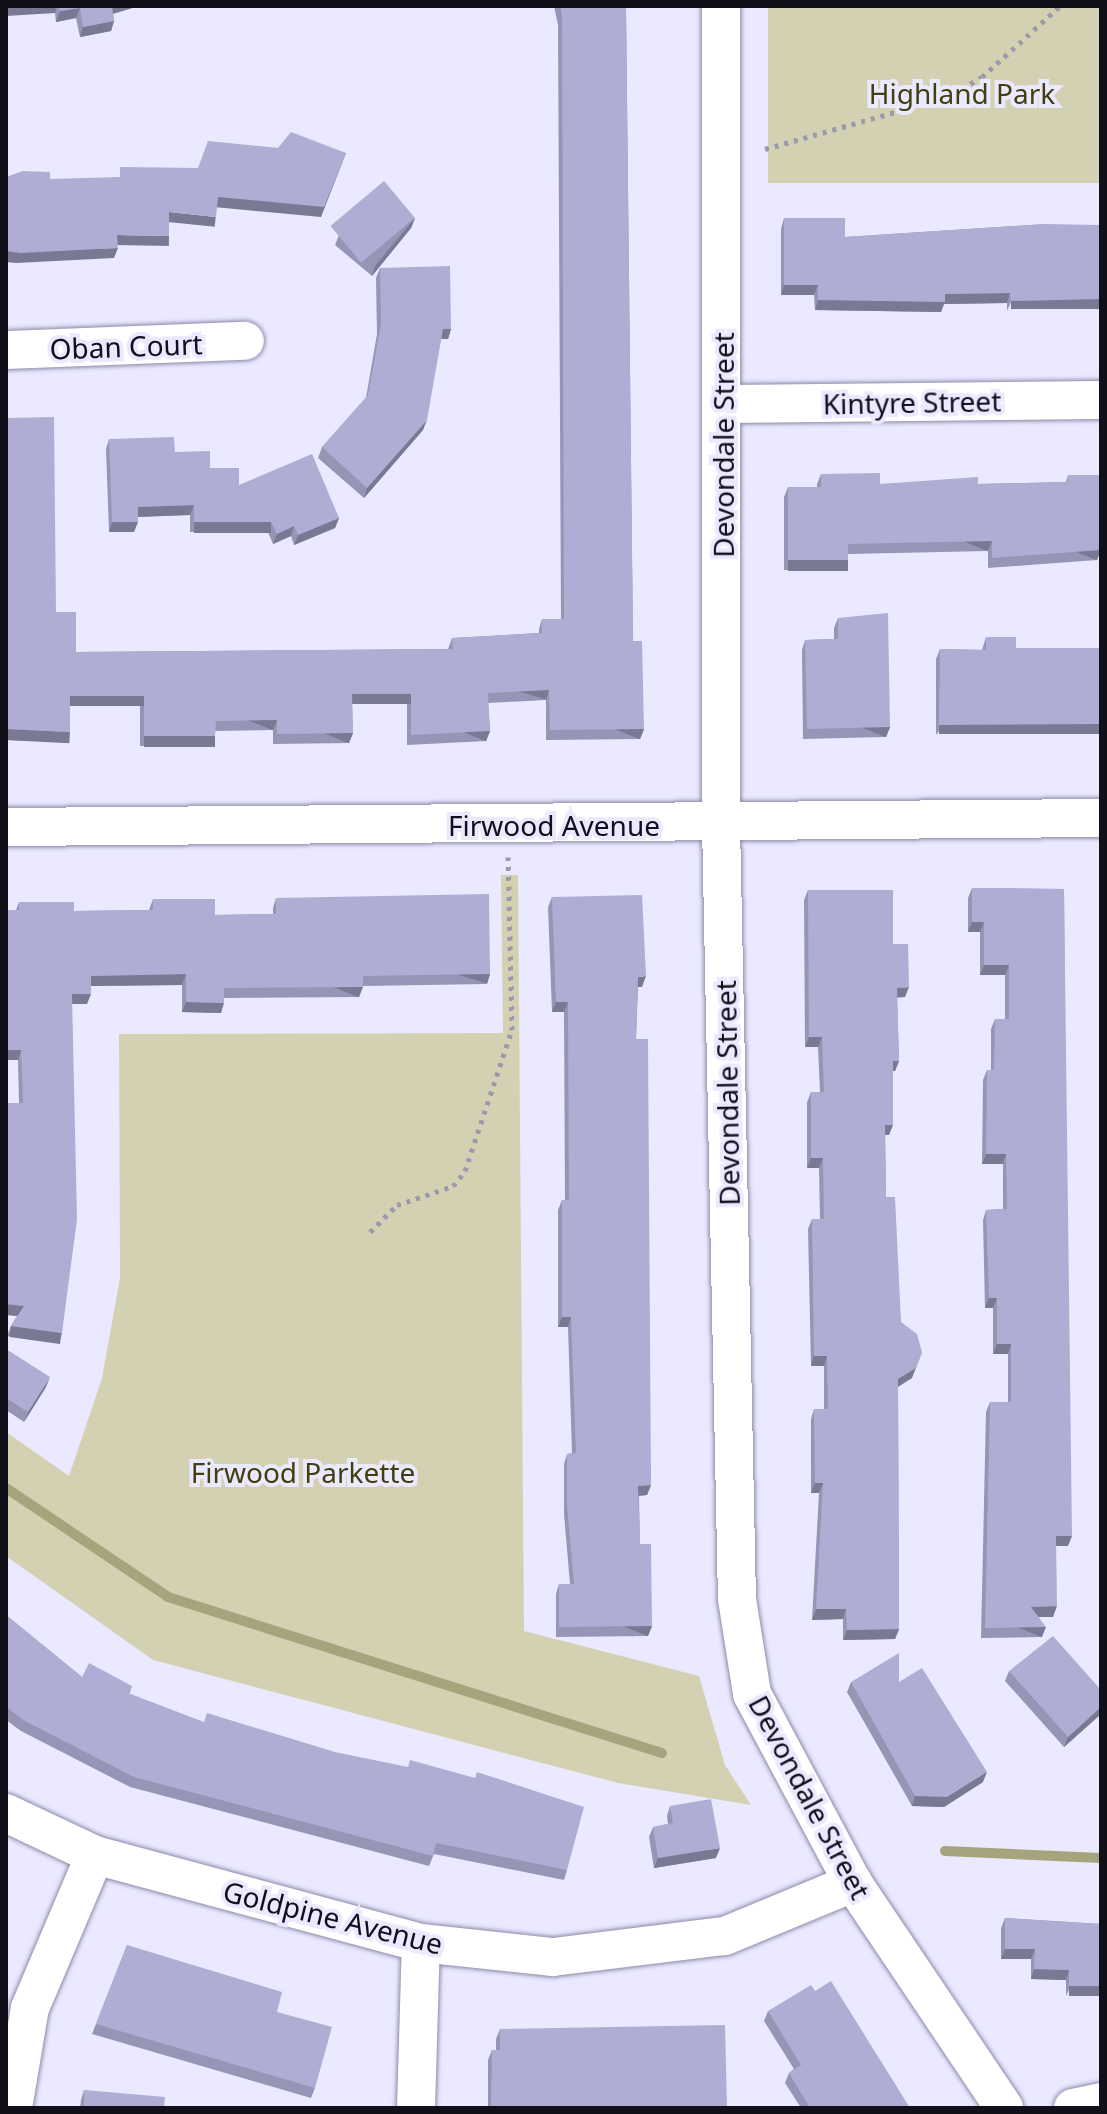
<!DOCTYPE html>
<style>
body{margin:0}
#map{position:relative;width:1107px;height:2114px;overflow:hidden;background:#eae9ff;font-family:"Noto Sans",sans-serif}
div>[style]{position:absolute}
.green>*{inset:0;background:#d3d1b2;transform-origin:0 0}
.stream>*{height:10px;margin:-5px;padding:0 5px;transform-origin:5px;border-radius:5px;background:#a6a47c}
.path>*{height:5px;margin-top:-2.5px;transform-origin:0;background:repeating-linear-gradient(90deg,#9b9aac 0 4px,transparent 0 10px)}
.roads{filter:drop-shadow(0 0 2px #8c8aaa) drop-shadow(0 0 2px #8c8aaa)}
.minor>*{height:38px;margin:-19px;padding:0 19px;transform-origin:19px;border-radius:19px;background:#fff}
.wall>*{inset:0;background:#9695b6}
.shaded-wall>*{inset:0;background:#7a7994;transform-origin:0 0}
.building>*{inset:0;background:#afadd4;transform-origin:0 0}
span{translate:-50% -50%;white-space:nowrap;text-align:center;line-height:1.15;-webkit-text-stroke:8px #eae9ff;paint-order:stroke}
.park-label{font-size:28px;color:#433f0d}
.street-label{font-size:28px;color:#100f1a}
.frame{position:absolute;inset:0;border:8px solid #100f1a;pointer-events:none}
</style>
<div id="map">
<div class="green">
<div style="left:768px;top:6px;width:333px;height:177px"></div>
<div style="clip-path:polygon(501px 875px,518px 875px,524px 1631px,699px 1676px,725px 1765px,751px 1805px,618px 1783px,153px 1660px,6px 1556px,6px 1432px,69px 1476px,102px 1378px,120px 1278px,119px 1034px,503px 1033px)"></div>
</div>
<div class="stream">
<div style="left:6px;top:1488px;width:195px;rotate:33.9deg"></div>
<div style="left:168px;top:1597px;width:518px;rotate:17.53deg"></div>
<div style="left:945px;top:1851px;width:156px;rotate:2.6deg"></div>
</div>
<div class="path">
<div style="left:765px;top:149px;width:186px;rotate:-15.9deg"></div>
<div style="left:944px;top:98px;width:43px;rotate:-28.9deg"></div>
<div style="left:982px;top:77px;width:105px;rotate:-42.3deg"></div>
<div style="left:370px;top:1232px;width:38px;rotate:-45deg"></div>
<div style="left:397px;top:1205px;width:59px;rotate:-18.7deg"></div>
<div style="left:453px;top:1186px;width:19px;rotate:-51deg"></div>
<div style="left:465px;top:1171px;width:149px;rotate:-71.6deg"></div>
<div style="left:512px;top:1030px;width:173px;rotate:-91.3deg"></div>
</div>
<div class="roads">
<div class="minor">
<div style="left:721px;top:6px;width:818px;rotate:90deg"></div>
<div style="left:721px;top:824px;width:775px;rotate:88.82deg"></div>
<div style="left:737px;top:1599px;width:96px;rotate:81deg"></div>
<div style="left:752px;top:1694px;width:214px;rotate:61.9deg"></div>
<div style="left:853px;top:1883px;width:271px;rotate:56.1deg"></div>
<div style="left:6px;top:350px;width:239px;rotate:-2.2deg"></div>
<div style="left:724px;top:404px;width:377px;rotate:-0.6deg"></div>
<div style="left:6px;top:827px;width:1095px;rotate:-0.47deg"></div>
<div style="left:6px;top:1813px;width:98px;rotate:25.3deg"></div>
<div style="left:95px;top:1855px;width:338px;rotate:15.1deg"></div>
<div style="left:421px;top:1943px;width:133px;rotate:6.1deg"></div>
<div style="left:553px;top:1957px;width:173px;rotate:-7deg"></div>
<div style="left:725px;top:1936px;width:139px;rotate:-22.5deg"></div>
<div style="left:13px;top:2108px;width:101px;rotate:-80.4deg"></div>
<div style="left:30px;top:2008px;width:166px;rotate:-67deg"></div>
<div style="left:416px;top:2108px;width:165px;rotate:-88.3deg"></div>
<div style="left:1073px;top:2108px;width:29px;rotate:-12deg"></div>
</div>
</div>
<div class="wall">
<div style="clip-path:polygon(6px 6px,139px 6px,113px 14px,114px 21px,111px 31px,80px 37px,76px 18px,56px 22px,55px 13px)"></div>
<div style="clip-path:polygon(554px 6px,626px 6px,633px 641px,644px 729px,640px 739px,546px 740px,546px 700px,488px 703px,490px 731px,486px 741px,407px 745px,407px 704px,352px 704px,353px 733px,349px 743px,273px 744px,273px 730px,215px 731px,215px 736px,212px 746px,140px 746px,140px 706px,70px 706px,70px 732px,67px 742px,6px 740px,6px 418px,56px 612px,76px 652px,448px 649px,452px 638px,539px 633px,539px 629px,542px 619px,561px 619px,558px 25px)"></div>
<div style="clip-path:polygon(415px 218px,411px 228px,372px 276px,335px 245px,339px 235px)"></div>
<div style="clip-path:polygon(784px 218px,845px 237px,1045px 224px,1007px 311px,1007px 303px,944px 304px,941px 312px,815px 310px,814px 295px,781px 295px,781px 229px)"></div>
<div style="clip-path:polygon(380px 268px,451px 329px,448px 339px,441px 339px,423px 430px,364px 498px,318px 458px,322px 447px,366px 398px,377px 334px,376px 278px)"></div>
<div style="clip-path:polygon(109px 439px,175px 452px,210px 468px,239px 485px,339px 518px,335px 528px,294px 545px,291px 536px,273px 544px,268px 532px,190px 532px,190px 515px,138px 517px,134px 532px,109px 532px,106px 449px)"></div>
<div style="clip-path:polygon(821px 474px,880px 484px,978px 484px,1066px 482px,1068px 475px,1097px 560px,988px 568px,988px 551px,848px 554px,848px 560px,844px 570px,784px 570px,784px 497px,788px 487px,817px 487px,817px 484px)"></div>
<div style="clip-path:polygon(838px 618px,890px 727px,886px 737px,803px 739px,802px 650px,805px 640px,834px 639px,834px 628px)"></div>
<div style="clip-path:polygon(986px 637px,1016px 637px,936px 735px,936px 659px,940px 649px,982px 650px)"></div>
<div style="clip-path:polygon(972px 888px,1064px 889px,1068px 1546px,1056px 1546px,1053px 1617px,1038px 1617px,1042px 1637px,981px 1638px,986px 1412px,990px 1402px,1008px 1402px,1008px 1354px,993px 1354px,993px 1308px,985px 1308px,983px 1220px,986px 1210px,1003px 1209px,1003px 1164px,982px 1164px,983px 1080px,987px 1070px,991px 1070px,991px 1029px,995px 1019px,1005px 1019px,1005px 975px,980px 975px,980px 932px,968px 932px,968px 898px)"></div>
<div style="clip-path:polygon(808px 890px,893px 944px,905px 997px,897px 997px,899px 1061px,895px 1071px,893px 1071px,889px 1135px,885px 1135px,886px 1197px,901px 1322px,912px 1378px,898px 1387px,899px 1629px,895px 1639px,843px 1640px,843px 1619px,812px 1620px,819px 1493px,811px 1493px,811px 1419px,814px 1409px,824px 1409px,824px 1366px,811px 1366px,808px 1229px,812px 1219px,820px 1219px,819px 1168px,807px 1168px,807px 1102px,811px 1092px,820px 1092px,818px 1047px,805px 1047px,804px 900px)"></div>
<div style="clip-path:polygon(552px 897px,642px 987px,638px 987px,636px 1039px,651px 1485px,647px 1495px,639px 1496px,640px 1544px,652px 1626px,648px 1636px,556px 1637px,556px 1594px,559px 1584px,570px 1584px,564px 1514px,564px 1464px,567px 1454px,572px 1453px,568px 1327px,558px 1327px,558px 1210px,562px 1200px,565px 1200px,564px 1012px,552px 1012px,548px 907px)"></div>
<div style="clip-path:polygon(276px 898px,490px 974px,487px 984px,363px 986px,359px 997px,224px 998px,221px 1013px,182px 1012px,182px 985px,91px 986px,87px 1004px,72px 1004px,62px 1333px,58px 1343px,7px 1336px,11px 1326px,17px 1316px,6px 1315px,6px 1103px,19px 1103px,18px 1060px,6px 1060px,6px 910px,16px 910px,19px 902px,74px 911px,149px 910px,153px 899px,215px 915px,273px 914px,273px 908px)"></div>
<div style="clip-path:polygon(6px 1349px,46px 1387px,24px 1422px,6px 1410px)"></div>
<div style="clip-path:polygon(6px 1615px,82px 1677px,132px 1686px,129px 1694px,567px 1870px,564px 1880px,434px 1854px,429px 1866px,130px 1787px,21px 1731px,6px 1720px)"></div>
<div style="clip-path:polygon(1009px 1671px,1101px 1690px,1101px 1714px,1064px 1747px,1005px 1681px)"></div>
<div style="clip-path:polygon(851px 1682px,899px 1682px,983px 1782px,944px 1807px,912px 1806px,847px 1692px)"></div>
<div style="clip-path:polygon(670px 1806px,716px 1858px,654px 1868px,649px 1837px,653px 1827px,668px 1824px,667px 1816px)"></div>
<div style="clip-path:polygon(1005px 1918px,1101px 1924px,1066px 1996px,1066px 1980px,1031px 1979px,1031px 1959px,1001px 1959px,1001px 1928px)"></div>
<div style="clip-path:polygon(127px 1945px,277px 2012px,315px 2088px,311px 2098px,92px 2034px)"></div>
<div style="clip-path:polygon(768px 2011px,910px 2108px,801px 2108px,785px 2083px,789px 2073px,794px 2069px,764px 2021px)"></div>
<div style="clip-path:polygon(500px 2029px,727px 2108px,488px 2108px,488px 2060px,492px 2050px,496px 2050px,496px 2039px)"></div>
<div style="clip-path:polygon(84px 2090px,164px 2108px,80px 2108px,81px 2100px)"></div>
</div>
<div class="shaded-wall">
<div style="clip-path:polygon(6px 6px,57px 6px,55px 13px,6px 16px)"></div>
<div style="clip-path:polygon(112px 6px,139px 6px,108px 15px)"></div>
<div style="clip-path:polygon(80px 8px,76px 18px,56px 22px,60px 11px)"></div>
<div style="clip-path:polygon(114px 21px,111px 31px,80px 37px,83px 27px)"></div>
<div style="clip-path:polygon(346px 153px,321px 217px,214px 207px,218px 197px)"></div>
<div style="left:169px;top:212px;width:47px;height:10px;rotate:6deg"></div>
<div style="clip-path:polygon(415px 218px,411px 228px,372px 276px,375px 266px)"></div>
<div style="left:117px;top:235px;width:52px;height:10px;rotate:1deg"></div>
<div style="clip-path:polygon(118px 248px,114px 258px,16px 263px,6px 262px,6px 251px)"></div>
<div style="clip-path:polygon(784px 285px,818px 285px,814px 295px,781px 295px)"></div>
<div style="clip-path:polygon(1010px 293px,1007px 303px,944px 304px,941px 312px,815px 310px,818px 300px,945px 294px)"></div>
<div style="left:1101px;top:299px;width:10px;height:90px;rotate:90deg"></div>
<div style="clip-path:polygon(443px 329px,451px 329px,448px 339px,439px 339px)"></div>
<div style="clip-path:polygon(427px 420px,423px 430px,364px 498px,367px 488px)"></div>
<div style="clip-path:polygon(194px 505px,190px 515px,134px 517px,138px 507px)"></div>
<div style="clip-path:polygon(339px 518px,335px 528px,294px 545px,298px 535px)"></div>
<div style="clip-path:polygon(112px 522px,138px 522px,134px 532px,109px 532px)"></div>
<div style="left:194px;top:522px;width:77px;height:11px"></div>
<div style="clip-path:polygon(294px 526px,291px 536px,273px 544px,277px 534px)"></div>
<div style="left:992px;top:541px;width:11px;height:144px;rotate:112deg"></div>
<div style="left:1101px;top:550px;width:11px;height:109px;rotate:112deg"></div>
<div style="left:788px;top:560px;width:60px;height:11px"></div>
<div style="left:549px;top:690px;width:10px;height:61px;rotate:107deg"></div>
<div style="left:352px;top:694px;width:59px;height:10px"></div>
<div style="left:70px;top:696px;width:74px;height:10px"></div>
<div style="left:277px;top:720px;width:11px;height:61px;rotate:112deg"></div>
<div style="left:1101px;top:724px;width:10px;height:162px;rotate:90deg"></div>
<div style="left:890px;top:727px;width:11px;height:83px;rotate:112deg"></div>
<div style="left:6px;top:729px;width:64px;height:11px;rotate:3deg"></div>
<div style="left:644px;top:729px;width:11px;height:94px;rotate:112deg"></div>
<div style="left:490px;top:731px;width:11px;height:79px;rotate:112deg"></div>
<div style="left:353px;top:733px;width:11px;height:76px;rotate:112deg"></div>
<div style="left:144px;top:736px;width:71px;height:11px"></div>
<div style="clip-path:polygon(972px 922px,984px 922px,980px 932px,968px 932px)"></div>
<div style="clip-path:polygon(984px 965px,1009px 965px,1005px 975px,980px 975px)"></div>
<div style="clip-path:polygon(186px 974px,182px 985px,87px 986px,91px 976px)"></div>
<div style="left:490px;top:974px;width:10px;height:127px;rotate:107deg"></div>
<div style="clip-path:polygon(646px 976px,642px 987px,635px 987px,638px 977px)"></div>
<div style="left:363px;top:987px;width:11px;height:139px;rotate:112deg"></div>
<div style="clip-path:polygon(909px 987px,905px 997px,893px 998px,897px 988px)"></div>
<div style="clip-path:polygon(72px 994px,91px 994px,87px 1004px,68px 1004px)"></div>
<div style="clip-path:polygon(186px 1002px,224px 1003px,221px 1013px,182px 1012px)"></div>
<div style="clip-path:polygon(556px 1002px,568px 1002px,564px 1012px,552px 1012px)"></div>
<div style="clip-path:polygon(809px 1037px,822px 1037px,818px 1047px,805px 1047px)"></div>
<div style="clip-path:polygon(6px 1050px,21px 1050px,18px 1060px,6px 1060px)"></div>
<div style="clip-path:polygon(893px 1061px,899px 1061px,895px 1071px,889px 1071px)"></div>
<div style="clip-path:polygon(885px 1125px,893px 1125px,889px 1135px,881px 1135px)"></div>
<div style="clip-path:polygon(986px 1154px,1006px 1154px,1003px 1164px,982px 1164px)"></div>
<div style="clip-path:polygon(811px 1158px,823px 1158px,819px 1168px,807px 1168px)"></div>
<div style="clip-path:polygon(989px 1298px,997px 1298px,993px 1308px,985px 1308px)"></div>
<div style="clip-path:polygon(6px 1304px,24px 1306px,20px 1316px,6px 1315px)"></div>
<div style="clip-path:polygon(562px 1317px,571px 1317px,568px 1327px,558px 1327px)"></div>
<div style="left:11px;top:1326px;width:51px;height:11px;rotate:8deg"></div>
<div style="clip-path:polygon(997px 1344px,1011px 1344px,1008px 1354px,993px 1354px)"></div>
<div style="clip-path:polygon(922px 1352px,912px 1378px,894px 1389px,898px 1379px)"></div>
<div style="clip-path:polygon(814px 1356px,827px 1356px,824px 1366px,811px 1366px)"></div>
<div style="clip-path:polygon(50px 1377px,46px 1387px,24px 1422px,28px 1412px)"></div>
<div style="clip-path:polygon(815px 1483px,823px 1483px,819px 1493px,811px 1493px)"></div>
<div style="clip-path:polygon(651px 1485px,647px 1495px,635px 1496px,638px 1486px)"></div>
<div style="clip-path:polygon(1056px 1536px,1072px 1536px,1068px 1546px,1053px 1546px)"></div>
<div style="clip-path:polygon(1057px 1606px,1053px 1617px,1027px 1617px,1031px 1607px)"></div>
<div style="clip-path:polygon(816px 1609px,846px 1609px,843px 1619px,812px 1620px)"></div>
<div style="left:652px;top:1626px;width:11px;height:93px;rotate:112deg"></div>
<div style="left:1046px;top:1627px;width:11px;height:61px;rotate:112deg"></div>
<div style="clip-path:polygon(899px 1629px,895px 1639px,843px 1640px,847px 1630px)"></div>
<div style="clip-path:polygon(1101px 1707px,1101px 1714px,1064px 1747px,1068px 1737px)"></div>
<div style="clip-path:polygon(987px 1772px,983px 1782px,944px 1807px,912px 1806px,915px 1796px)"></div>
<div style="clip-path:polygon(720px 1848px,716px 1858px,654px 1868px,658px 1858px)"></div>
<div style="clip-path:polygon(1005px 1949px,1035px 1949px,1031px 1959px,1001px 1959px)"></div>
<div style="clip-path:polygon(1034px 1969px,1069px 1970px,1066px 1980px,1031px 1979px)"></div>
<div style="left:1069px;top:1986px;width:32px;height:10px"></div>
</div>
<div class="building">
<div style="clip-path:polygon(59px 6px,112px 6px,114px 21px,83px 27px,80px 8px,60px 11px)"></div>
<div style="clip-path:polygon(560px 6px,626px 6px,633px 641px,642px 641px,644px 729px,550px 730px,549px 690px,488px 693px,490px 731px,411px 735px,411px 694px,352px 694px,353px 733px,277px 734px,277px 720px,216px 721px,215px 736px,144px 736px,144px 696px,70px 696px,70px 732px,6px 729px,6px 418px,54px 417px,56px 612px,76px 612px,76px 652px,453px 649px,452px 638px,542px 633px,542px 619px,564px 619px,562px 15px)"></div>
<div style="clip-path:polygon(291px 132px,346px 153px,324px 207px,218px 197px,216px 217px,169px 212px,169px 236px,117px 235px,118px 248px,20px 253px,6px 251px,6px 177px,23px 171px,50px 172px,50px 179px,120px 177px,120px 167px,198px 168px,208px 141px,278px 148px)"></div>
<div style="left:384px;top:181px;width:48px;height:70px;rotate:50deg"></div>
<div style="clip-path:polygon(784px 218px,845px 218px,845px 237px,1045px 224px,1101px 225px,1101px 299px,1011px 301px,1010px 293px,945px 294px,945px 302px,818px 300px,818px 285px,784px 285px)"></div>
<div style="clip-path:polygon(450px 266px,451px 329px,443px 329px,427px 420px,367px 488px,322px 447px,368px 395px,381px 324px,380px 268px)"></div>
<div style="clip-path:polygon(174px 437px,175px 452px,210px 451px,210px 468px,239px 468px,239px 485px,312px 454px,339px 518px,298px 535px,294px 526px,277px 534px,271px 522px,194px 522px,194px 505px,138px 507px,138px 522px,112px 522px,109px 439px)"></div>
<div style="clip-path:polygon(880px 473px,880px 484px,978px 477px,978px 484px,1068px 482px,1068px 475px,1101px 475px,1101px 550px,992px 558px,992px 541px,848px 544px,848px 560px,788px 560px,788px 487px,821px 487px,821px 474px)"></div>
<div style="clip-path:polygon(888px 613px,890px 727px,807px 729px,805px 640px,838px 639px,838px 618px)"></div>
<div style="clip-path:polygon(986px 637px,1016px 637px,1016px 648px,1101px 648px,1101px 724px,939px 725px,940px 649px,986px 650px)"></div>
<div style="clip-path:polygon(972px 888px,1064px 889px,1072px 1536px,1056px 1536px,1057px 1606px,1031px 1607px,1046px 1627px,985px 1628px,990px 1402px,1011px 1402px,1011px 1344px,997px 1344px,997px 1298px,989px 1298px,986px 1210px,1007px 1209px,1006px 1154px,986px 1154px,987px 1070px,994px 1070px,995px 1019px,1009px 1019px,1009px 965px,984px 965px,984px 922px,972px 922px)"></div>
<div style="clip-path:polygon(808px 890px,893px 890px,893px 944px,908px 944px,909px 987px,897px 988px,899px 1061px,893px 1061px,893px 1125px,885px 1125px,886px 1197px,895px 1197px,901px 1322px,917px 1334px,922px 1352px,916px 1368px,898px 1379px,899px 1629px,847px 1630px,846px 1609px,816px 1609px,823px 1483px,815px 1483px,814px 1409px,828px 1409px,827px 1356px,814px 1356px,812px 1219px,824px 1219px,823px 1158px,811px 1158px,811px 1092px,824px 1092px,822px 1037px,809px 1037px)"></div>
<div style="clip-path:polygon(489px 894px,490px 974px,363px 976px,363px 987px,224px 988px,224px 1003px,186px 1002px,186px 974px,91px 976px,91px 994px,72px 994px,77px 1219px,62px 1333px,11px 1326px,24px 1306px,6px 1304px,6px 1103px,23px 1103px,21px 1050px,6px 1050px,6px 910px,19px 910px,19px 902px,74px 902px,74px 911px,153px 910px,153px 899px,215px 899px,215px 915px,276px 914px,276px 898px)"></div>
<div style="clip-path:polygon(642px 895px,646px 976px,638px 977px,636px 1039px,648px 1039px,651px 1485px,638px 1486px,640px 1544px,651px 1544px,652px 1626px,559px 1627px,559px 1584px,574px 1584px,567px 1504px,567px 1454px,576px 1453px,571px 1317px,562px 1317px,562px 1200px,569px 1200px,568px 1002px,556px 1002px,552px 897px)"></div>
<div style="clip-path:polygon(6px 1349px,50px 1377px,28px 1412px,6px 1398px)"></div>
<div style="clip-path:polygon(6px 1615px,82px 1677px,89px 1663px,132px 1686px,128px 1693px,204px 1722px,207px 1713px,335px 1752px,408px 1767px,410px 1760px,475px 1778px,477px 1772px,584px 1807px,567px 1870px,436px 1843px,433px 1856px,134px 1777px,25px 1721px,6px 1707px)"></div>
<div style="clip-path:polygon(1053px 1636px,1101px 1690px,1101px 1707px,1068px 1737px,1009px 1671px)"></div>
<div style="clip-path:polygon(899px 1653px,899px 1682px,922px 1668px,987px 1772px,947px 1797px,915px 1796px,851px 1682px)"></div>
<div style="clip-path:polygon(711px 1799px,720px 1848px,658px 1858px,653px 1827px,673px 1823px,670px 1806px)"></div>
<div style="clip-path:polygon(1005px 1918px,1101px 1924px,1101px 1986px,1069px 1986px,1069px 1970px,1034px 1969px,1035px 1949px,1005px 1949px)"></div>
<div style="clip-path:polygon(127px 1945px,282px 1992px,277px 2012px,332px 2027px,315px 2088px,96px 2024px)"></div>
<div style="clip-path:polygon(831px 1981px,910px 2108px,810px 2108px,789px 2073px,801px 2065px,768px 2011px,811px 1985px,815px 1991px)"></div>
<div style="clip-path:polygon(725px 2025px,727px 2108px,491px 2108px,492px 2050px,500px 2050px,500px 2029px)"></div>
<div style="clip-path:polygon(84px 2090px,165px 2097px,164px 2108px,84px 2108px)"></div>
</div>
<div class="park-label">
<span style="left:962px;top:93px">Highland Park</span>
<span style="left:303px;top:1472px">Firwood Parkette</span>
</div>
<div class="street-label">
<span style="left:126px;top:346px;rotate:-2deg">Oban Court</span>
<span style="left:912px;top:402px;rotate:-1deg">Kintyre Street</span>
<span style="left:723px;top:445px;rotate:-90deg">Devondale Street</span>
<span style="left:554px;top:825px">Firwood Avenue</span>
<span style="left:727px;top:1093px;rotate:-91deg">Devondale Street</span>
<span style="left:810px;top:1797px;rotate:62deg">Devondale Street</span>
<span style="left:333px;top:1917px;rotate:14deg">Goldpine Avenue</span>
</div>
<div class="frame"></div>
</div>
